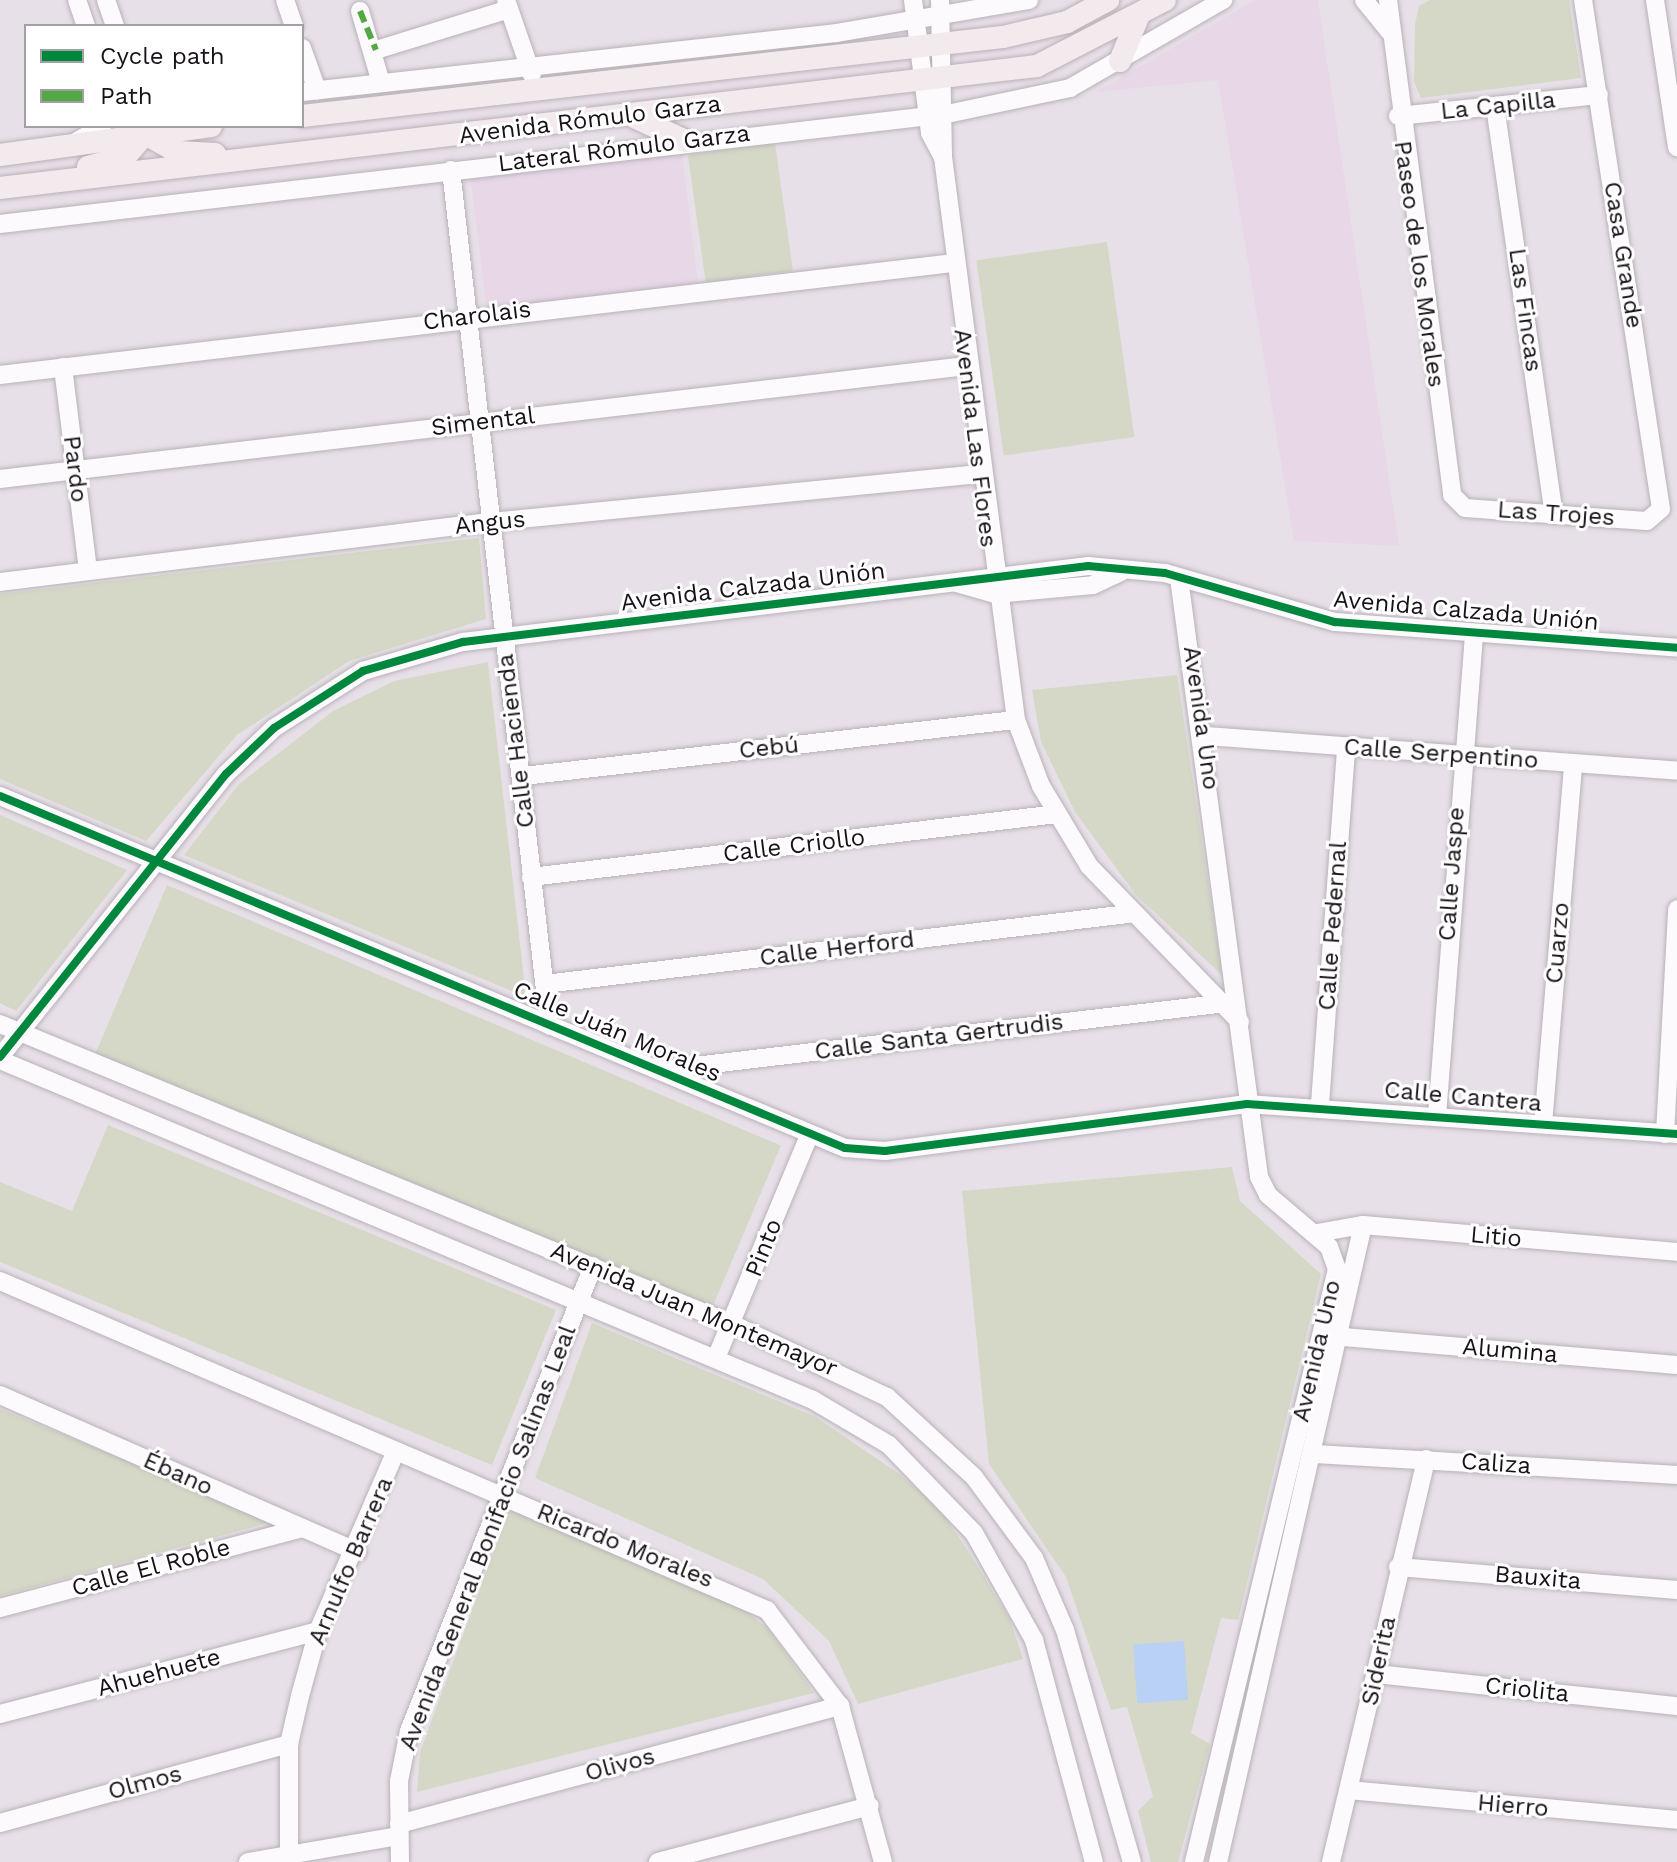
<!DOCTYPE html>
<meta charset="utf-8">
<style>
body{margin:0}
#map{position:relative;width:1677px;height:1862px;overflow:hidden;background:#e8e0e8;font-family:"Work Sans",sans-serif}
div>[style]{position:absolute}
.built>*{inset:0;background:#e7d7e7;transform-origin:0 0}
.green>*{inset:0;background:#d5d8c6;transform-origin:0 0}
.water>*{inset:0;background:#b8d1f5;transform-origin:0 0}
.roads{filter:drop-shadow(0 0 2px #b8b2b8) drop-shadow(0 0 2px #b8b2b8)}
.minor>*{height:18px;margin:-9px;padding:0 9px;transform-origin:9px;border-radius:9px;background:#fcfafc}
.major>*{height:22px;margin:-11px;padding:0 11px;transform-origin:11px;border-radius:11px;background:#f3eaed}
.quiet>*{height:6px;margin-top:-3px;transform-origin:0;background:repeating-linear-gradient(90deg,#52a842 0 12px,transparent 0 18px)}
.cycleway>*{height:8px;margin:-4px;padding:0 4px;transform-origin:4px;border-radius:4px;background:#00873e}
span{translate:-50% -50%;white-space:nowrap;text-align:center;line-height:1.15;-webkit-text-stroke:6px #fff;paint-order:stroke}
.street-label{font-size:24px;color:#171217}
.legend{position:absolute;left:24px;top:24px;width:280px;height:104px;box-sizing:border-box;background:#fff;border:2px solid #a2a0a2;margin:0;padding:10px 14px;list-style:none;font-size:24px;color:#171217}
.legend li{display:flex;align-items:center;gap:16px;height:40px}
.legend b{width:40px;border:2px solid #a2a0a2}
</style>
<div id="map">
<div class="built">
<div style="clip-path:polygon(1255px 0,1318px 0,1399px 546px,1294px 541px,1218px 80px,1096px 92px)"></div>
<div style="left:682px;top:153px;width:132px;height:213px;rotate:83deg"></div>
</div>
<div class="green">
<div style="clip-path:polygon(1430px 0,1569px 0,1581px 78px,1421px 98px,1414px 82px,1415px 24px,1419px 6px)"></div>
<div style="left:775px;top:143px;width:129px;height:88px;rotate:82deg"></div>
<div style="left:1107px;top:242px;width:197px;height:132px;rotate:82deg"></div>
<div style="clip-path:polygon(479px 538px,486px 619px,349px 661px,237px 735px,146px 841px,0 779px,0 594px)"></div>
<div style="clip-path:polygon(488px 662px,526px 997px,184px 855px,239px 784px,333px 711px,394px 681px)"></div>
<div style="clip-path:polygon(1177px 675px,1222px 975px,1136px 895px,1075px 812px,1041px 742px,1032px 690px)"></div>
<div style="clip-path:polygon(0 815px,127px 870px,16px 1011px,0 1003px)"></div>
<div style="left:167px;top:885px;width:667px;height:184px;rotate:23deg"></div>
<div style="clip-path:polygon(108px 1125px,556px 1310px,492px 1465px,0 1262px,0 1182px,72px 1211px)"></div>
<div style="clip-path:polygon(1232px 1167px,1240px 1201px,1321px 1274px,1238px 1620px,1221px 1618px,1191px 1733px,1210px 1744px,1178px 1862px,1151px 1862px,1138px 1811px,1153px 1796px,1127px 1707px,1111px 1710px,1066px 1577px,989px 1464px,962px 1191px)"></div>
<div style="clip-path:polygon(592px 1323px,816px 1417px,902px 1476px,939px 1508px,972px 1557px,1010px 1620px,1023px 1659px,858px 1704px,829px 1641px,763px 1579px,535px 1478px)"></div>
<div style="clip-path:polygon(0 1409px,275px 1521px,0 1596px)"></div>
<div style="clip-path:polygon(509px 1510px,738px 1604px,769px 1630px,814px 1693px,417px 1792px,420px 1752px)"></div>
</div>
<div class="water">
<div style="left:1184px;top:1641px;width:59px;height:51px;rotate:86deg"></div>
</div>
<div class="roads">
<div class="minor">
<div style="left:77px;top:0;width:28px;rotate:71deg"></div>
<div style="left:106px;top:0;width:28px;rotate:71deg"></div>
<div style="left:285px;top:0;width:28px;rotate:71deg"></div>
<div style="left:506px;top:0;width:79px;rotate:70.9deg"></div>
<div style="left:913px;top:0;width:134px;rotate:82.7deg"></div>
<div style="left:930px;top:133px;width:27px;rotate:62deg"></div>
<div style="left:940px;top:0;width:157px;rotate:88.9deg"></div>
<div style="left:943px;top:157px;width:568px;rotate:82.61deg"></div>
<div style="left:1016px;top:720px;width:71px;rotate:69.3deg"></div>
<div style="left:1041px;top:786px;width:93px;rotate:59deg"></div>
<div style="left:1089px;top:866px;width:217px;rotate:45.9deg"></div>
<div style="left:1364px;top:0;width:41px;rotate:50.9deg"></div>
<div style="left:1388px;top:0;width:499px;rotate:82.6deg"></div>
<div style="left:1452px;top:495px;width:18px;rotate:45deg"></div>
<div style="left:1465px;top:508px;width:182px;rotate:4.1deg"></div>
<div style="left:1647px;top:521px;width:18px;rotate:-41deg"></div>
<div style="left:1661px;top:509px;width:515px;rotate:-98.71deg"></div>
<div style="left:1655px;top:0;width:149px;rotate:81.5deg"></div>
<div style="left:360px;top:11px;width:75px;rotate:73.7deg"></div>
<div style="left:302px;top:48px;width:45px;rotate:70.3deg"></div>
<div style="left:376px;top:50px;width:139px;rotate:-17.1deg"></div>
<div style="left:302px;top:92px;width:537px;rotate:-6.3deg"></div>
<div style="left:836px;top:33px;width:196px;rotate:-9.7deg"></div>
<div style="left:1495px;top:106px;width:413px;rotate:81.8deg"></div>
<div style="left:1398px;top:116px;width:202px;rotate:-6deg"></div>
<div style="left:74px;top:143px;width:33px;rotate:-31deg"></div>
<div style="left:451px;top:170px;width:861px;rotate:83.46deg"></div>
<div style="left:0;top:224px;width:953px;rotate:-6.63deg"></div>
<div style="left:947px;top:114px;width:126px;rotate:-11.9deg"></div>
<div style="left:1070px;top:88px;width:177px;rotate:-29.9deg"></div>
<div style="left:63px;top:367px;width:205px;rotate:83deg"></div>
<div style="left:0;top:375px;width:961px;rotate:-6.7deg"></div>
<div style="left:0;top:479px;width:973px;rotate:-6.67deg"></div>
<div style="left:1179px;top:578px;width:604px;rotate:82.39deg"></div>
<div style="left:1259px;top:1177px;width:20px;rotate:63deg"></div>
<div style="left:1268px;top:1195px;width:80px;rotate:40.4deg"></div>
<div style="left:1329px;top:1247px;width:23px;rotate:70deg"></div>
<div style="left:1337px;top:1269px;width:610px;rotate:103.56deg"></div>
<div style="left:0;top:582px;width:494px;rotate:-7deg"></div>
<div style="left:490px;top:522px;width:493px;rotate:-5.6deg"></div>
<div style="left:957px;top:583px;width:40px;rotate:16deg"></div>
<div style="left:995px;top:594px;width:98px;rotate:-5.2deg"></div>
<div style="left:1093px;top:585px;width:31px;rotate:-25deg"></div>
<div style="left:1205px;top:736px;width:473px;rotate:4.2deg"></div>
<div style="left:523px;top:776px;width:496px;rotate:-6.5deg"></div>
<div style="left:0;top:796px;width:915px;rotate:22.62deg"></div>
<div style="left:845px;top:1148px;width:40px;rotate:4.3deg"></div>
<div style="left:885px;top:1151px;width:365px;rotate:-7.4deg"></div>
<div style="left:1247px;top:1104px;width:431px;rotate:4deg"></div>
<div style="left:531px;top:877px;width:530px;rotate:-6.83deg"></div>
<div style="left:545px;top:984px;width:587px;rotate:-6.85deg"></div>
<div style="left:0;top:1024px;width:793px;rotate:22.3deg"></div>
<div style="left:734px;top:1325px;width:169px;rotate:25.2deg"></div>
<div style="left:887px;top:1397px;width:118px;rotate:42.6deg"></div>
<div style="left:974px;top:1477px;width:101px;rotate:53.5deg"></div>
<div style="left:1034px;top:1558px;width:78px;rotate:66.7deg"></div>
<div style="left:1065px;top:1630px;width:241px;rotate:73.9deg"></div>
<div style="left:0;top:1057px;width:362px;rotate:-51.4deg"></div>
<div style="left:226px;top:774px;width:66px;rotate:-43.8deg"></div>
<div style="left:274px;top:728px;width:106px;rotate:-32.6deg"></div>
<div style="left:363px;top:671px;width:104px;rotate:-16.2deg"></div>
<div style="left:463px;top:642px;width:630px;rotate:-6.93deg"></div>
<div style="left:1088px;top:566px;width:77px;rotate:5.2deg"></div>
<div style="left:1165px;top:573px;width:177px;rotate:16.1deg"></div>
<div style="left:1335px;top:622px;width:343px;rotate:4.3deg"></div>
<div style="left:0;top:1060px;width:881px;rotate:22.69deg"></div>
<div style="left:813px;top:1400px;width:88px;rotate:30.6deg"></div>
<div style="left:889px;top:1445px;width:122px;rotate:46deg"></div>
<div style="left:974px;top:1533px;width:123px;rotate:60.7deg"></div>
<div style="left:1034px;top:1640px;width:230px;rotate:74.9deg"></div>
<div style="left:661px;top:1070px;width:561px;rotate:-6.76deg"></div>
<div style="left:1320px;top:1104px;width:358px;rotate:-85.8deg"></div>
<div style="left:1437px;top:1116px;width:484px;rotate:-85.6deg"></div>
<div style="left:1543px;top:1124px;width:362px;rotate:-85.2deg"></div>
<div style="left:1665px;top:1134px;width:225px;rotate:-86.9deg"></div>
<div style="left:1317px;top:1233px;width:47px;rotate:-9.9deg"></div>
<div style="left:1363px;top:1225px;width:315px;rotate:4.9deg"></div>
<div style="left:0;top:1281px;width:835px;rotate:23.22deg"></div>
<div style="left:767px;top:1610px;width:121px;rotate:52.8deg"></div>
<div style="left:840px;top:1706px;width:162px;rotate:74.6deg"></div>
<div style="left:1343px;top:1337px;width:335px;rotate:4.8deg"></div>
<div style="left:716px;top:1358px;width:241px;rotate:-67.3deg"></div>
<div style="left:0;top:1395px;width:390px;rotate:23.7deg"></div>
<div style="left:1315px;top:1454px;width:363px;rotate:3.3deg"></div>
<div style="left:1398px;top:1567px;width:280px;rotate:4.7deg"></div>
<div style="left:0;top:1608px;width:312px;rotate:-14.8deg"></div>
<div style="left:1376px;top:1674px;width:303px;rotate:6.1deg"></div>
<div style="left:0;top:1714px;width:329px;rotate:-14.6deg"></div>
<div style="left:1349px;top:1790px;width:329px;rotate:5.2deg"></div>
<div style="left:0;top:1823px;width:300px;rotate:-15.3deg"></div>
<div style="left:399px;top:1824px;width:457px;rotate:-15deg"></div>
<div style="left:248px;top:1862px;width:152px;rotate:-9.8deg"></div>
<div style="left:289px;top:1862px;width:118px;rotate:-90deg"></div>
<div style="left:289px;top:1744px;width:49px;rotate:-77.1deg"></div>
<div style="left:300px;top:1696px;width:67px;rotate:-74.5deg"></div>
<div style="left:318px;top:1631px;width:196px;rotate:-66.6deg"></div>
<div style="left:400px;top:1862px;width:81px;rotate:-90.7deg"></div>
<div style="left:399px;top:1781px;width:51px;rotate:-78.7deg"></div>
<div style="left:409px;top:1731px;width:500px;rotate:-68.41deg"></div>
<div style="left:658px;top:1862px;width:219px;rotate:-14.8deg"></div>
<div style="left:1218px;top:1862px;width:653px;rotate:-77.18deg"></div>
<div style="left:1331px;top:1862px;width:414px;rotate:-76.7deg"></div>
</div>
<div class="major">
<div style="left:1120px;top:61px;width:50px;rotate:-67.6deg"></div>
<div style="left:302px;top:116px;width:705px;rotate:-6.43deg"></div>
<div style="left:1003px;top:37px;width:66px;rotate:-13.2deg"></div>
<div style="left:1067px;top:22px;width:47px;rotate:-28.2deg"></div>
<div style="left:634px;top:117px;width:57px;rotate:24.8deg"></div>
<div style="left:145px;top:134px;width:38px;rotate:29deg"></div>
<div style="left:178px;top:152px;width:37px;rotate:3deg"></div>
<div style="left:0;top:155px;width:213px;rotate:-7.8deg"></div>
<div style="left:88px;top:167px;width:38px;rotate:-15deg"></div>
<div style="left:125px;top:157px;width:30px;rotate:-49deg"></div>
<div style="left:0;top:188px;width:1044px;rotate:-6.71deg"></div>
<div style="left:1037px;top:66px;width:144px;rotate:-27.3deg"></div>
</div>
</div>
<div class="quiet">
<div style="left:360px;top:11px;width:42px;rotate:67.7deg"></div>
</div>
<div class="cycleway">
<div style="left:0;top:796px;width:915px;rotate:22.62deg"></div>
<div style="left:845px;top:1148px;width:40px;rotate:4.3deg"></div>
<div style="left:885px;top:1151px;width:365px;rotate:-7.4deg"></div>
<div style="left:1247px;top:1104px;width:431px;rotate:4deg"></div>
<div style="left:0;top:1057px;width:362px;rotate:-51.4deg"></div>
<div style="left:226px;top:774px;width:66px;rotate:-43.8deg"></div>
<div style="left:274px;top:728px;width:106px;rotate:-32.6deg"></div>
<div style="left:363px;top:671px;width:104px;rotate:-16.2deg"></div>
<div style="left:463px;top:642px;width:630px;rotate:-6.93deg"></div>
<div style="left:1088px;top:566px;width:77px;rotate:5.2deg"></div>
<div style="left:1165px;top:573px;width:177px;rotate:16.1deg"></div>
<div style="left:1335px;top:622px;width:343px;rotate:4.3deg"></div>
</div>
<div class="street-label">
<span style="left:1498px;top:106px;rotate:-6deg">La Capilla</span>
<span style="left:590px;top:120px;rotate:-7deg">Avenida Rómulo Garza</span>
<span style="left:624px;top:149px;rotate:-7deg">Lateral Rómulo Garza</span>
<span style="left:1623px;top:255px;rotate:81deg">Casa Grande</span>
<span style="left:1419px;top:264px;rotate:82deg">Paseo de los Morales</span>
<span style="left:1525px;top:310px;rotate:82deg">Las Fincas</span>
<span style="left:477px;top:316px;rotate:-7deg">Charolais</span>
<span style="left:483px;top:422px;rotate:-7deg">Simental</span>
<span style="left:975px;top:438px;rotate:83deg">Avenida Las Flores</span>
<span style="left:75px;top:469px;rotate:83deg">Pardo</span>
<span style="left:1556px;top:514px;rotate:4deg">Las Trojes</span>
<span style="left:490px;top:523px;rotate:-6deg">Angus</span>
<span style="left:753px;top:587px;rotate:-7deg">Avenida Calzada Unión</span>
<span style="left:1466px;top:611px;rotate:5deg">Avenida Calzada Unión</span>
<span style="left:1201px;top:718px;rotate:82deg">Avenida Uno</span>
<span style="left:516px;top:741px;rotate:-97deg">Calle Hacienda</span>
<span style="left:769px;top:748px;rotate:-6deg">Cebú</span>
<span style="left:1441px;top:754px;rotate:4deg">Calle Serpentino</span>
<span style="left:794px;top:846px;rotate:-7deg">Calle Criollo</span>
<span style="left:1452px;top:874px;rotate:-86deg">Calle Jaspe</span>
<span style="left:1333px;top:926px;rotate:-86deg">Calle Pedernal</span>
<span style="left:1558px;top:943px;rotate:-85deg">Cuarzo</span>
<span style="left:837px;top:949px;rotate:-7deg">Calle Herford</span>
<span style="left:617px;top:1032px;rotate:23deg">Calle Juán Morales</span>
<span style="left:939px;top:1037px;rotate:-7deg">Calle Santa Gertrudis</span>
<span style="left:1463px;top:1097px;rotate:5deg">Calle Cantera</span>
<span style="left:1496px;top:1237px;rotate:5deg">Litio</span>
<span style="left:764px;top:1248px;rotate:-68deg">Pinto</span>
<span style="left:694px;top:1310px;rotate:23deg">Avenida Juan Montemayor</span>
<span style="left:1317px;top:1351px;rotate:-77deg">Avenida Uno</span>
<span style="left:1510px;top:1351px;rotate:5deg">Alumina</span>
<span style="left:1496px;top:1464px;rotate:4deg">Caliza</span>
<span style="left:178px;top:1474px;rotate:24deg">Ébano</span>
<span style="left:488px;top:1538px;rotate:-69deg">Avenida General Bonifacio Salinas Leal</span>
<span style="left:625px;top:1546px;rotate:22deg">Ricardo Morales</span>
<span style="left:351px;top:1561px;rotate:-67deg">Arnulfo Barrera</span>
<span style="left:151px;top:1568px;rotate:-15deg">Calle El Roble</span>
<span style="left:1538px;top:1578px;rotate:5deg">Bauxita</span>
<span style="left:1379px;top:1661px;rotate:-78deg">Siderita</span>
<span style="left:159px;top:1673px;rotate:-15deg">Ahuehuete</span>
<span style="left:1527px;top:1690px;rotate:6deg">Criolita</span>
<span style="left:620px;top:1765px;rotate:-15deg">Olivos</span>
<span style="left:145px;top:1783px;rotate:-15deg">Olmos</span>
<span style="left:1513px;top:1806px;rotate:5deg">Hierro</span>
</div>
<ul class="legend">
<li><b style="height:10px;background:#00873e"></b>Cycle path</li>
<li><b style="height:10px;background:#52a842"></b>Path</li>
</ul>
</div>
